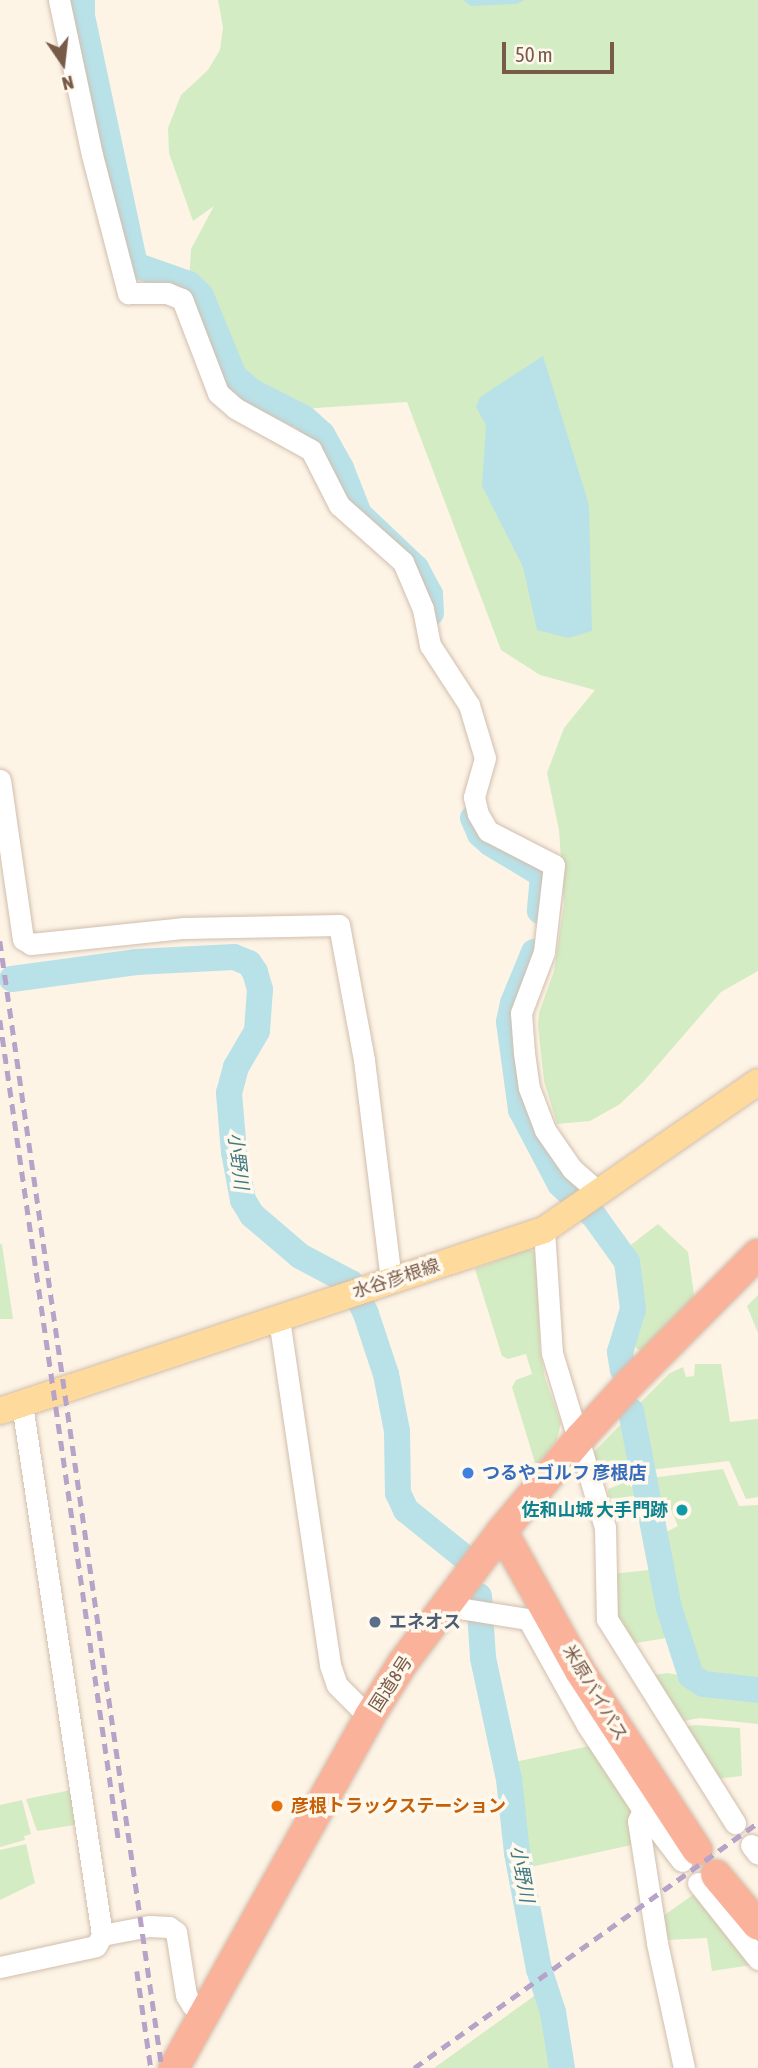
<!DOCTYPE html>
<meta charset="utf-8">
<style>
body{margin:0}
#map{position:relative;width:758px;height:2068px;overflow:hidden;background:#fdf4e6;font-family:"Asap Condensed","Noto Sans JP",sans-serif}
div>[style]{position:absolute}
.green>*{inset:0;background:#d4ecc3}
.water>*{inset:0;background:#b9e1e8}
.river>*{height:26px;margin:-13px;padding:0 13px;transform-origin:13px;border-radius:13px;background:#b9e1e8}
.roads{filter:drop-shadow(0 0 2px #d2bead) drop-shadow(0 0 2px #d2bead)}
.minor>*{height:21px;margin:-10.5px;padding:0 10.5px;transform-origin:10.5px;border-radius:10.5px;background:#fff}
.major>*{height:26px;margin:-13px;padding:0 13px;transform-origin:13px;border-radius:13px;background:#feda9c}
.highway>*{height:30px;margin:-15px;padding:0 15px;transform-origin:15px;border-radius:15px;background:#fab39a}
.rail>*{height:4.5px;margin-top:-2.25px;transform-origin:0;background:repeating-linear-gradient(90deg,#b7a3c8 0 10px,transparent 0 17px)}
.dots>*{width:19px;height:19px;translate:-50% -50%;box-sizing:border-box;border:4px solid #fff8ed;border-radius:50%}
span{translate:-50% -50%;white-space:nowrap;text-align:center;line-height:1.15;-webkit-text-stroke:7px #fff8ed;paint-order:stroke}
.street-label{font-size:18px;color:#785a49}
.shop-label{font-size:18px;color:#366cbe;font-weight:700}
.left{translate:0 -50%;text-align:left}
.culture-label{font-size:18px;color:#0d838f;font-weight:700}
.right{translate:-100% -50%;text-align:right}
.service-label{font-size:18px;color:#4e5e75;font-weight:700}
.food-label{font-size:18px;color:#c56008;font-weight:700}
.water-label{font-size:19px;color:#3f7985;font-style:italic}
.north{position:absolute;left:28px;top:28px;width:70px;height:70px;-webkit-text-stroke:5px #fff8ed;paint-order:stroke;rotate:166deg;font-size:19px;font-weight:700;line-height:28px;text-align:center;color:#785a49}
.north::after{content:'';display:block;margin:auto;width:24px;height:32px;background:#785a49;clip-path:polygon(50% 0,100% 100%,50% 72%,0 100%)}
.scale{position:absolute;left:502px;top:42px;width:112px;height:32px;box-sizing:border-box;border:4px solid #785a49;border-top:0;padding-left:9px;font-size:21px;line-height:24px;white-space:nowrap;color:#785a49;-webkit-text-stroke:5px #fff8ed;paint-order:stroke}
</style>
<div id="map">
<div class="green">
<div style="clip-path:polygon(218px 0,758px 0,758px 971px,721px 992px,644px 1081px,620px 1104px,590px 1121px,557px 1124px,544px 1081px,538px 1026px,539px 1013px,554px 971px,564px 904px,559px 830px,547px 773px,564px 728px,595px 690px,540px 675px,501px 650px,407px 402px,301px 409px,231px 379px,189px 284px,191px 249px,214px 206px,193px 221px,169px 153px,168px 128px,181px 95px,208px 70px,220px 50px,223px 27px)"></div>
<div style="clip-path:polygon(658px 1224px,688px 1252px,695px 1302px,645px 1354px,632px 1345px,623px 1251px)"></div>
<div style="clip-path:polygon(0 1244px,2px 1244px,13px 1319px,0 1319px)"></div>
<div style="clip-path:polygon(529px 1249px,536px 1253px,540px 1350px,545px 1378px,561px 1423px,557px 1440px,536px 1466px,512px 1387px,516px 1380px,532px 1374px,526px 1354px,508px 1359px,502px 1356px,475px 1269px)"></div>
<div style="clip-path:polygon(758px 1295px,758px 1333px,747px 1306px)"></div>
<div style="clip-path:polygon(695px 1364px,721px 1364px,730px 1422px,758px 1419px,758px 1497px,746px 1499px,729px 1461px,649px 1470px,636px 1407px,670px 1373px,683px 1367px,686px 1377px,694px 1376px)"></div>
<div style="clip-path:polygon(624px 1421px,626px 1426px,630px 1423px,638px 1473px,601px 1478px,592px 1454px)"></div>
<div style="clip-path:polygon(723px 1469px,739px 1506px,758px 1505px,758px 1681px,754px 1682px,698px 1670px,680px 1618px,664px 1533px,678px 1526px,671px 1510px,655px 1516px,650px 1478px)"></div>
<div style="clip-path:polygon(639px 1477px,642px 1495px,609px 1499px,608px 1489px)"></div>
<div style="clip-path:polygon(658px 1569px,673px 1637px,629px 1644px,612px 1612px,612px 1574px)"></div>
<div style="clip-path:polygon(667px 1673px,685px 1676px,702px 1689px,758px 1694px,758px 1724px,700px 1718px,678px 1722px,647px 1676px)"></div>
<div style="clip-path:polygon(694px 1725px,740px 1728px,742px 1776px,714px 1779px,680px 1728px)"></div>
<div style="clip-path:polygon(590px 1746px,630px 1805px,636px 1844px,526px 1868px,510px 1763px)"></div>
<div style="clip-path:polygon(76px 1789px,81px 1824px,37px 1831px,26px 1799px)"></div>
<div style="clip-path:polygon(22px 1800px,31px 1834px,24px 1836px,25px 1840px,0 1847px,0 1805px)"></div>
<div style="clip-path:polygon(26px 1844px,35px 1883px,0 1900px,0 1850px)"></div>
<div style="clip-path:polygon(694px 1894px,752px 1965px,712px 1971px,707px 1938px,666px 1940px,659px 1919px)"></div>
<div style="clip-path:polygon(537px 1994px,549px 2039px,552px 2068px,434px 2068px)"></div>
</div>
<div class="water">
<div style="clip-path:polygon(463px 0,525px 0,516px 4px,471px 6px)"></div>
<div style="clip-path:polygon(543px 356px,589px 505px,592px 631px,568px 638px,537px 630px,523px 567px,482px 486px,486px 425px,476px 407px,480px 397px)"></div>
</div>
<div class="river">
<div style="left:82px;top:0;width:16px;rotate:90deg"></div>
<div style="left:82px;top:16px;width:255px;rotate:78deg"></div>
<div style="left:135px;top:265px;width:57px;rotate:19.4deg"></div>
<div style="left:189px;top:284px;width:17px;rotate:45deg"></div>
<div style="left:201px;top:296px;width:87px;rotate:67.6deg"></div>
<div style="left:234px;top:376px;width:23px;rotate:41deg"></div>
<div style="left:251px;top:391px;width:59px;rotate:27deg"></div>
<div style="left:304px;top:418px;width:24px;rotate:42deg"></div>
<div style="left:322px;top:434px;width:39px;rotate:61deg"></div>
<div style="left:341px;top:468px;width:49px;rotate:68.6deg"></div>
<div style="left:359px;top:514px;width:79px;rotate:43.5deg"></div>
<div style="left:416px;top:568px;width:30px;rotate:62deg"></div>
<div style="left:430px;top:594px;width:19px;rotate:87deg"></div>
<div style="left:473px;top:818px;width:17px;rotate:66deg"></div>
<div style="left:480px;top:834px;width:13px;rotate:42deg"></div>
<div style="left:490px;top:843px;width:62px;rotate:31.1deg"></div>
<div style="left:543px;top:875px;width:36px;rotate:95deg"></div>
<div style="left:534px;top:952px;width:55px;rotate:112.4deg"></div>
<div style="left:513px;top:1003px;width:19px;rotate:102deg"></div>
<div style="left:509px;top:1022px;width:89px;rotate:82.2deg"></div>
<div style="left:521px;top:1110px;width:84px;rotate:62.2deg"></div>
<div style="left:560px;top:1184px;width:47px;rotate:43.3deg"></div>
<div style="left:594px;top:1216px;width:57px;rotate:54.3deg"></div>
<div style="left:627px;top:1262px;width:47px;rotate:82.7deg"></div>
<div style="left:633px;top:1309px;width:45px;rotate:106.8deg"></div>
<div style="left:620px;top:1352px;width:18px;rotate:81deg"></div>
<div style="left:12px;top:979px;width:125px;rotate:-7.8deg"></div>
<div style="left:136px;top:962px;width:98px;rotate:-2.9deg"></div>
<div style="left:234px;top:957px;width:16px;rotate:22deg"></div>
<div style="left:249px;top:963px;width:11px;rotate:56deg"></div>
<div style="left:255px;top:972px;width:18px;rotate:74deg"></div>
<div style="left:260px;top:989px;width:42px;rotate:94.1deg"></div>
<div style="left:257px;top:1031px;width:42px;rotate:120.3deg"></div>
<div style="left:236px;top:1067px;width:27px;rotate:105deg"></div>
<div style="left:229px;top:1093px;width:59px;rotate:85.2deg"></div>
<div style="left:234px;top:1152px;width:49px;rotate:79.4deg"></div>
<div style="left:243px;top:1200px;width:17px;rotate:59deg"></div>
<div style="left:252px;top:1215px;width:63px;rotate:40.5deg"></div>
<div style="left:300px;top:1256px;width:58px;rotate:27.9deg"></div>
<div style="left:351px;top:1283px;width:34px;rotate:64deg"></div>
<div style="left:366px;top:1314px;width:63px;rotate:71.6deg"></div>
<div style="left:386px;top:1374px;width:58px;rotate:79.1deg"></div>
<div style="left:397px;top:1431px;width:62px;rotate:89.1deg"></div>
<div style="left:398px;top:1493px;width:19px;rotate:65deg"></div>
<div style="left:406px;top:1510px;width:75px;rotate:39deg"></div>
<div style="left:631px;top:1411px;width:201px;rotate:79.1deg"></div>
<div style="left:669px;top:1608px;width:71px;rotate:72.1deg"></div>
<div style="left:691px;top:1676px;width:15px;rotate:32deg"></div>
<div style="left:704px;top:1684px;width:54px;rotate:6.3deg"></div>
<div style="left:479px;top:1596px;width:62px;rotate:86.3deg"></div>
<div style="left:483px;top:1658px;width:124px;rotate:77.9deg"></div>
<div style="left:509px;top:1779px;width:74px;rotate:83.8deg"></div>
<div style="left:517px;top:1853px;width:118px;rotate:79.3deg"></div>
<div style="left:539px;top:1969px;width:45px;rotate:72deg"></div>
<div style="left:553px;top:2012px;width:57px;rotate:80.9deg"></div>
</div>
<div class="roads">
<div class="minor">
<div style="left:59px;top:0;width:158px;rotate:78deg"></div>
<div style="left:92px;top:155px;width:143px;rotate:75.4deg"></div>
<div style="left:128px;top:293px;width:39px"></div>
<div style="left:167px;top:293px;width:16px;rotate:22deg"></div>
<div style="left:182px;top:299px;width:101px;rotate:69deg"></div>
<div style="left:218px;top:393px;width:23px;rotate:41deg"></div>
<div style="left:235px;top:408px;width:87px;rotate:28.9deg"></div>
<div style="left:311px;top:450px;width:62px;rotate:63deg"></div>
<div style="left:339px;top:505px;width:86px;rotate:41.7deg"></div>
<div style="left:403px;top:562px;width:51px;rotate:66.9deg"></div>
<div style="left:423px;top:609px;width:37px;rotate:79deg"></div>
<div style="left:430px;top:645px;width:72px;rotate:57deg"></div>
<div style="left:469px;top:705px;width:55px;rotate:73.2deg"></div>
<div style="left:485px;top:758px;width:41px;rotate:105.8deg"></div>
<div style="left:474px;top:797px;width:17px;rotate:77deg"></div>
<div style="left:478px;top:814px;width:20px;rotate:60deg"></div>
<div style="left:488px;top:831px;width:74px;rotate:27.3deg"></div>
<div style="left:554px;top:865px;width:88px;rotate:96.6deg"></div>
<div style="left:544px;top:952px;width:65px;rotate:110.7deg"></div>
<div style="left:521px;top:1013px;width:40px;rotate:85.7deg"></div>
<div style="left:524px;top:1053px;width:35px;rotate:82deg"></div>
<div style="left:529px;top:1088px;width:45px;rotate:69.1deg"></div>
<div style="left:545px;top:1130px;width:47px;rotate:55.3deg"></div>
<div style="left:572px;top:1169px;width:33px;rotate:41deg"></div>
<div style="left:0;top:780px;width:161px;rotate:81.8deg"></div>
<div style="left:23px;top:939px;width:9px;rotate:32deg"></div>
<div style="left:31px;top:944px;width:154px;rotate:-6deg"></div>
<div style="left:184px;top:928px;width:155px;rotate:-1.1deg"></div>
<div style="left:339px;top:925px;width:137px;rotate:79.5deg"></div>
<div style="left:364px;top:1060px;width:223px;rotate:83deg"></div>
<div style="left:544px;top:1230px;width:123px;rotate:86.3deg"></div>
<div style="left:552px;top:1353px;width:182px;rotate:73.1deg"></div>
<div style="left:605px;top:1527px;width:92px;rotate:88.8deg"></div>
<div style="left:607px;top:1619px;width:241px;rotate:57.9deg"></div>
<div style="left:279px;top:1319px;width:350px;rotate:81.6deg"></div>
<div style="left:330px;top:1665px;width:21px;rotate:71deg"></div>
<div style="left:337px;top:1685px;width:45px;rotate:45deg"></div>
<div style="left:449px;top:1600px;width:18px;rotate:29deg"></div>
<div style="left:465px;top:1609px;width:64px;rotate:9deg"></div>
<div style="left:528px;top:1619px;width:121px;rotate:60.9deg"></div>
<div style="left:587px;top:1725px;width:102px;rotate:56.6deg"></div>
<div style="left:643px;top:1810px;width:64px;rotate:52.6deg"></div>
<div style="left:643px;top:1810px;width:12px;rotate:114deg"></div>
<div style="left:638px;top:1821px;width:123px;rotate:81.1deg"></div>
<div style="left:657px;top:1943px;width:128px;rotate:77.8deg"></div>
<div style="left:751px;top:1845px;width:11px;rotate:52deg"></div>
<div style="left:698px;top:1883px;width:97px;rotate:51.7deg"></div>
<div style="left:102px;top:1935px;width:48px;rotate:-10.8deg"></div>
<div style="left:149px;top:1926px;width:20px;rotate:3deg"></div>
<div style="left:169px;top:1927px;width:9px;rotate:36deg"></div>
<div style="left:176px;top:1932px;width:64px;rotate:81deg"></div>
<div style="left:186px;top:1995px;width:12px;rotate:59deg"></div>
<div style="left:192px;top:2005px;width:15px;rotate:37deg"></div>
<div style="left:0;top:1967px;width:98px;rotate:-12.3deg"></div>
<div style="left:96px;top:1946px;width:13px;rotate:-61deg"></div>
<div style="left:102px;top:1935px;width:537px;rotate:-98.57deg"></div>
</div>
<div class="major">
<div style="left:0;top:1411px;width:573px;rotate:-18.4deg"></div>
<div style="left:544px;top:1230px;width:260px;rotate:-34.7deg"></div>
</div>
<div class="highway">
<div style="left:502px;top:1531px;width:160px;rotate:60.9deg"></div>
<div style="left:580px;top:1671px;width:214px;rotate:56.8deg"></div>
<div style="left:716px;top:1875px;width:65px;rotate:50deg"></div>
<div style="left:174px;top:2068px;width:402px;rotate:-60.9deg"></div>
<div style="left:369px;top:1717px;width:62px;rotate:-58.1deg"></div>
<div style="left:402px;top:1664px;width:166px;rotate:-53.1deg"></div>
<div style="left:502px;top:1531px;width:121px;rotate:-50deg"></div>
<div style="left:580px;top:1438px;width:76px;rotate:-47.7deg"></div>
<div style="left:631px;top:1382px;width:180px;rotate:-45.2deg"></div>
</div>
</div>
<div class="rail">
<div style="left:0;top:941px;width:1139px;rotate:81.82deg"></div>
<div style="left:0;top:1020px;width:832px;rotate:81.77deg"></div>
<div style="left:137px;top:1971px;width:98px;rotate:81.8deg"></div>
<div style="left:414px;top:2068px;width:422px;rotate:-35.5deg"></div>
</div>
<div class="dots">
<div style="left:468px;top:1473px;background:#3f7fe0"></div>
<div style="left:682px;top:1510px;background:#0f9aa8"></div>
<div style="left:375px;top:1622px;background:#5c6f8a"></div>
<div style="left:277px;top:1806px;background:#e8710a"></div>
</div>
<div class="street-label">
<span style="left:396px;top:1279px;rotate:-18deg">水谷彦根線</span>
<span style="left:391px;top:1684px;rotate:-57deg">国道8号</span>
<span style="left:595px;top:1693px;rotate:59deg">米原バイパス</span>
</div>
<div class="shop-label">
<span class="left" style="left:482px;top:1473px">つるやゴルフ 彦根店</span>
</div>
<div class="culture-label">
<span class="right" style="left:668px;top:1510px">佐和山城 大手門跡</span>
</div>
<div class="service-label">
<span class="left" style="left:389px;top:1622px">エネオス</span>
</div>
<div class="food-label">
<span class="left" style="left:291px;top:1806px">彦根トラックステーション</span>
</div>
<div class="water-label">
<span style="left:238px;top:1161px;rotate:83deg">小野川</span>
<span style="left:522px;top:1874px;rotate:80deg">小野川</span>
</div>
<div class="north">N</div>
<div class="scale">50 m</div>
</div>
